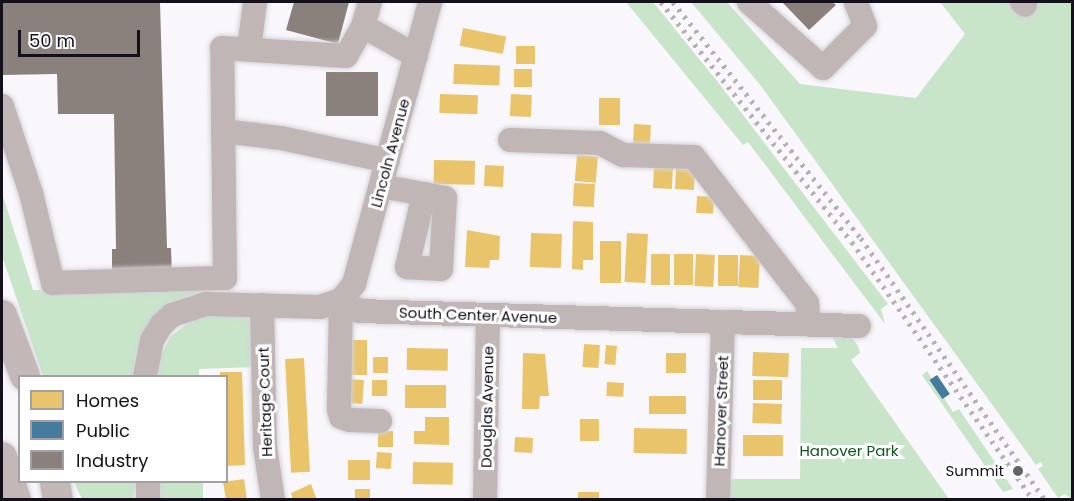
<!DOCTYPE html>
<style>
body{margin:0}
#map{position:relative;width:1074px;height:501px;overflow:hidden;background:#f9f7fc;font-family:Poppins,sans-serif}
div>[style]{position:absolute}
.green>*{inset:0;background:#c8e5ca;transform-origin:0 0}
.homes>*{inset:0;background:#e9c46a;transform-origin:0 0}
.public>*{inset:0;background:#457b9d;transform-origin:0 0}
.industry>*{inset:0;background:#8a817c;transform-origin:0 0}
.roads{filter:drop-shadow(0 0 2px #d4d3d7) drop-shadow(0 0 2px #d4d3d7)}
.minor>*{height:24px;margin:-12px;padding:0 12px;transform-origin:12px;border-radius:12px;background:#c1b6b6}
.major>*{height:30px;margin:-15px;padding:0 15px;transform-origin:15px;border-radius:15px;background:#c3b7b8}
.rail>*{height:4.5px;margin-top:-2.25px;transform-origin:0;background:repeating-linear-gradient(90deg,#b8b1b3 0 3px,transparent 0 9px)}
.dots>*{width:16px;height:16px;translate:-50% -50%;box-sizing:border-box;border:3px solid #fff;border-radius:50%}
span{translate:-50% -50%;white-space:nowrap;text-align:center;line-height:1.15;-webkit-text-stroke:6px #fff;paint-order:stroke}
.street-label{font-size:15px;color:#14111c}
.park-label{font-size:15px;color:#0d571d}
.poi-label{font-size:15px;color:#14111c}
.right{translate:-100% -50%;text-align:right}
.frame{position:absolute;inset:0;border:3px solid #14111c;pointer-events:none}
.legend{position:absolute;left:18px;top:375px;width:210px;height:108px;box-sizing:border-box;background:#fff;border:2px solid #a1a0a4;margin:0;padding:8px 10px;list-style:none;font-size:18px;color:#14111c}
.legend li{display:flex;align-items:center;gap:12px;height:30px}
.legend b{width:30px;border:2px solid #a1a0a4}
.scale{position:absolute;left:18px;top:30px;width:122px;height:27px;box-sizing:border-box;border:3px solid #14111c;border-top:0;padding-left:8px;font-size:18px;line-height:21px;white-space:nowrap;color:#14111c;-webkit-text-stroke:4px #fff;paint-order:stroke}
</style>
<div id="map">
<div class="green">
<div style="clip-path:polygon(626px 2px,653px 2px,717px 81px,888px 304px,881px 309px,885px 324px,748px 142px,743px 145px)"></div>
<div style="clip-path:polygon(691px 2px,727px 2px,800px 84px,916px 98px,965px 34px,940px 2px,1072px 2px,1072px 499px,1065px 494px,1058px 498px,1038px 469px,1043px 466px,1041px 462px,1036px 465px,761px 86px)"></div>
<div style="clip-path:polygon(2px 193px,33px 290px,205px 291px,172px 302px,156px 315px,139px 344px,132px 376px,43px 376px,2px 256px)"></div>
<div style="clip-path:polygon(215px 313px,240px 313px,250px 320px,254px 367px,199px 369px,199px 376px,157px 376px,159px 359px,171px 336px,195px 318px)"></div>
<div style="clip-path:polygon(831px 335px,850px 335px,858px 346px,860px 353px,851px 360px,949px 499px,727px 500px,727px 479px,800px 479px,801px 348px,838px 348px)"></div>
<div style="clip-path:polygon(927px 371px,953px 412px,959px 409px,1013px 489px,1003px 492px,922px 375px)"></div>
<div style="clip-path:polygon(74px 482px,136px 482px,133px 499px,82px 499px)"></div>
<div style="left:160px;top:482px;width:43px;height:17px"></div>
</div>
<div class="homes">
<div style="left:463px;top:28px;width:44px;height:18px;rotate:11deg"></div>
<div style="left:516px;top:46px;width:19px;height:18px"></div>
<div style="left:454px;top:64px;width:46px;height:20px;rotate:2deg"></div>
<div style="left:532px;top:69px;width:18px;height:18px;rotate:90deg"></div>
<div style="left:440px;top:94px;width:38px;height:19px;rotate:2deg"></div>
<div style="left:511px;top:94px;width:21px;height:22px;rotate:3deg"></div>
<div style="left:599px;top:98px;width:21px;height:27px"></div>
<div style="left:634px;top:124px;width:17px;height:24px;rotate:3deg"></div>
<div style="left:577px;top:155px;width:21px;height:26px;rotate:5deg"></div>
<div style="left:434px;top:160px;width:41px;height:24px;rotate:1deg"></div>
<div style="left:485px;top:165px;width:19px;height:21px;rotate:3deg"></div>
<div style="left:654px;top:167px;width:19px;height:21px;rotate:3deg"></div>
<div style="left:676px;top:169px;width:19px;height:20px;rotate:3deg"></div>
<div style="left:574px;top:183px;width:21px;height:23px;rotate:3deg"></div>
<div style="left:697px;top:196px;width:17px;height:17px;rotate:3deg"></div>
<div style="clip-path:polygon(573px 221px,593px 222px,593px 260px,583px 260px,583px 270px,572px 269px)"></div>
<div style="clip-path:polygon(467px 230px,500px 236px,499px 260px,490px 260px,489px 268px,465px 267px)"></div>
<div style="left:531px;top:233px;width:31px;height:34px;rotate:2deg"></div>
<div style="left:627px;top:233px;width:21px;height:49px;rotate:3deg"></div>
<div style="left:600px;top:241px;width:21px;height:42px"></div>
<div style="left:651px;top:254px;width:19px;height:31px"></div>
<div style="left:674px;top:254px;width:19px;height:31px"></div>
<div style="left:696px;top:254px;width:19px;height:32px;rotate:3deg"></div>
<div style="left:718px;top:255px;width:20px;height:31px"></div>
<div style="left:740px;top:255px;width:20px;height:32px;rotate:3deg"></div>
<div style="left:351px;top:340px;width:16px;height:35px"></div>
<div style="left:584px;top:344px;width:16px;height:23px;rotate:4deg"></div>
<div style="left:606px;top:345px;width:11px;height:19px;rotate:5deg"></div>
<div style="left:407px;top:348px;width:41px;height:22px;rotate:1deg"></div>
<div style="left:753px;top:352px;width:36px;height:24px;rotate:2deg"></div>
<div style="clip-path:polygon(523px 353px,545px 354px,549px 396px,540px 396px,539px 409px,522px 409px)"></div>
<div style="left:666px;top:353px;width:20px;height:20px"></div>
<div style="left:373px;top:357px;width:15px;height:16px"></div>
<div style="left:304px;top:358px;width:114px;height:19px;rotate:87deg"></div>
<div style="clip-path:polygon(220px 372px,242px 372px,245px 465px,226px 466px,226px 376px,220px 376px)"></div>
<div style="left:349px;top:379px;width:15px;height:24px;rotate:4deg"></div>
<div style="left:372px;top:380px;width:15px;height:16px"></div>
<div style="left:753px;top:380px;width:29px;height:20px"></div>
<div style="left:607px;top:382px;width:17px;height:14px;rotate:3deg"></div>
<div style="left:405px;top:385px;width:41px;height:23px"></div>
<div style="left:649px;top:396px;width:37px;height:18px"></div>
<div style="left:753px;top:403px;width:29px;height:20px;rotate:2deg"></div>
<div style="clip-path:polygon(425px 417px,449px 417px,449px 445px,414px 444px,414px 431px,425px 431px)"></div>
<div style="left:580px;top:419px;width:19px;height:22px"></div>
<div style="left:634px;top:428px;width:53px;height:25px;rotate:1deg"></div>
<div style="left:378px;top:431px;width:15px;height:16px"></div>
<div style="left:743px;top:435px;width:40px;height:21px"></div>
<div style="left:515px;top:437px;width:18px;height:15px;rotate:3deg"></div>
<div style="left:377px;top:452px;width:15px;height:16px;rotate:4deg"></div>
<div style="left:348px;top:460px;width:22px;height:20px"></div>
<div style="left:413px;top:462px;width:40px;height:22px;rotate:1deg"></div>
<div style="clip-path:polygon(244px 479px,247px 500px,226px 500px,223px 482px)"></div>
<div style="clip-path:polygon(311px 484px,317px 500px,293px 500px,291px 493px)"></div>
<div style="left:355px;top:489px;width:15px;height:11px"></div>
<div style="left:578px;top:492px;width:21px;height:8px"></div>
</div>
<div class="public">
<div style="left:937px;top:375px;width:23px;height:9px;rotate:56deg"></div>
</div>
<div class="industry">
<div style="clip-path:polygon(2px 2px,160px 2px,167px 248px,171px 248px,172px 275px,112px 276px,112px 249px,116px 249px,114px 114px,58px 114px,57px 74px,2px 75px)"></div>
<div style="clip-path:polygon(294px 2px,349px 2px,338px 44px,286px 30px)"></div>
<div style="clip-path:polygon(782px 2px,832px 2px,836px 5px,809px 30px)"></div>
<div style="left:326px;top:72px;width:52px;height:44px"></div>
</div>
<div class="roads">
<div class="minor">
<div style="left:749px;top:2px;width:99px;rotate:41.7deg"></div>
<div style="left:823px;top:68px;width:59px;rotate:-45deg"></div>
<div style="left:865px;top:26px;width:26px;rotate:-111deg"></div>
<div style="left:1022px;top:2px;width:4px;rotate:45deg"></div>
<div style="left:363px;top:26px;width:61px;rotate:29.5deg"></div>
<div style="left:249px;top:49px;width:47px;rotate:-82.7deg"></div>
<div style="left:2px;top:106px;width:92px;rotate:71.6deg"></div>
<div style="left:31px;top:193px;width:93px;rotate:76.3deg"></div>
<div style="left:53px;top:283px;width:172px;rotate:-1.7deg"></div>
<div style="left:225px;top:278px;width:230px;rotate:-90.7deg"></div>
<div style="left:222px;top:48px;width:124px;rotate:3.7deg"></div>
<div style="left:346px;top:56px;width:34px;rotate:-60deg"></div>
<div style="left:363px;top:26px;width:25px;rotate:-74deg"></div>
<div style="left:223px;top:131px;width:58px;rotate:6.9deg"></div>
<div style="left:281px;top:138px;width:109px;rotate:12.1deg"></div>
<div style="left:510px;top:140px;width:90px;rotate:1.9deg"></div>
<div style="left:600px;top:143px;width:26px;rotate:28deg"></div>
<div style="left:623px;top:155px;width:71px;rotate:1.6deg"></div>
<div style="left:694px;top:157px;width:185px;rotate:52.3deg"></div>
<div style="left:807px;top:303px;width:22px;rotate:85deg"></div>
<div style="left:381px;top:186px;width:65px;rotate:10.6deg"></div>
<div style="left:445px;top:198px;width:71px;rotate:93.2deg"></div>
<div style="left:441px;top:269px;width:34px;rotate:-177deg"></div>
<div style="left:407px;top:267px;width:75px;rotate:-76.9deg"></div>
<div style="left:341px;top:300px;width:21px;rotate:-51deg"></div>
<div style="left:354px;top:284px;width:292px;rotate:-74.9deg"></div>
<div style="left:341px;top:300px;width:109px;rotate:91.1deg"></div>
<div style="left:339px;top:409px;width:8px;rotate:76deg"></div>
<div style="left:341px;top:417px;width:9px;rotate:18deg"></div>
<div style="left:350px;top:420px;width:30px;rotate:2deg"></div>
<div style="left:262px;top:305px;width:141px;rotate:88.8deg"></div>
<div style="left:265px;top:446px;width:55px;rotate:81.6deg"></div>
<div style="left:145px;top:376px;width:37px;rotate:-79deg"></div>
<div style="left:152px;top:340px;width:19px;rotate:-58deg"></div>
<div style="left:162px;top:324px;width:13px;rotate:-42deg"></div>
<div style="left:172px;top:315px;width:36px;rotate:-18deg"></div>
<div style="left:206px;top:304px;width:114px;rotate:1.5deg"></div>
<div style="left:320px;top:307px;width:22px;rotate:-18deg"></div>
<div style="left:341px;top:300px;width:21px;rotate:31deg"></div>
<div style="left:359px;top:311px;width:500px;rotate:1.72deg"></div>
<div style="left:148px;top:500px;width:18px;rotate:-90deg"></div>
<div style="left:485px;top:500px;width:185px;rotate:-89.1deg"></div>
<div style="left:718px;top:500px;width:177px;rotate:-88.4deg"></div>
</div>
<div class="major">
<div style="left:2px;top:315px;width:65px;rotate:69.3deg"></div>
<div style="left:2px;top:457px;width:45px;rotate:72deg"></div>
<div style="left:55px;top:482px;width:18px;rotate:81deg"></div>
</div>
</div>
<div class="rail">
<div style="left:661px;top:2px;width:307px;rotate:51.5deg"></div>
<div style="left:852px;top:242px;width:315px;rotate:54.9deg"></div>
<div style="left:673px;top:2px;width:302px;rotate:51.5deg"></div>
<div style="left:861px;top:238px;width:320px;rotate:54.9deg"></div>
</div>
<div class="dots">
<div style="left:1018px;top:471px;background:#64626a"></div>
</div>
<div class="street-label">
<span style="left:390px;top:153px;rotate:-75deg">Lincoln Avenue</span>
<span style="left:478px;top:315px;rotate:2deg">South Center Avenue</span>
<span style="left:265px;top:402px;rotate:-92deg">Heritage Court</span>
<span style="left:487px;top:407px;rotate:-89deg">Douglas Avenue</span>
<span style="left:721px;top:411px;rotate:-88deg">Hanover Street</span>
</div>
<div class="park-label">
<span style="left:849px;top:451px">Hanover Park</span>
</div>
<div class="poi-label">
<span class="right" style="left:1004px;top:471px">Summit</span>
</div>
<div class="frame"></div>
<ul class="legend">
<li><b style="height:16px;background:#e9c46a"></b>Homes</li>
<li><b style="height:16px;background:#457b9d"></b>Public</li>
<li><b style="height:16px;background:#8a817c"></b>Industry</li>
</ul>
<div class="scale">50 m</div>
</div>
